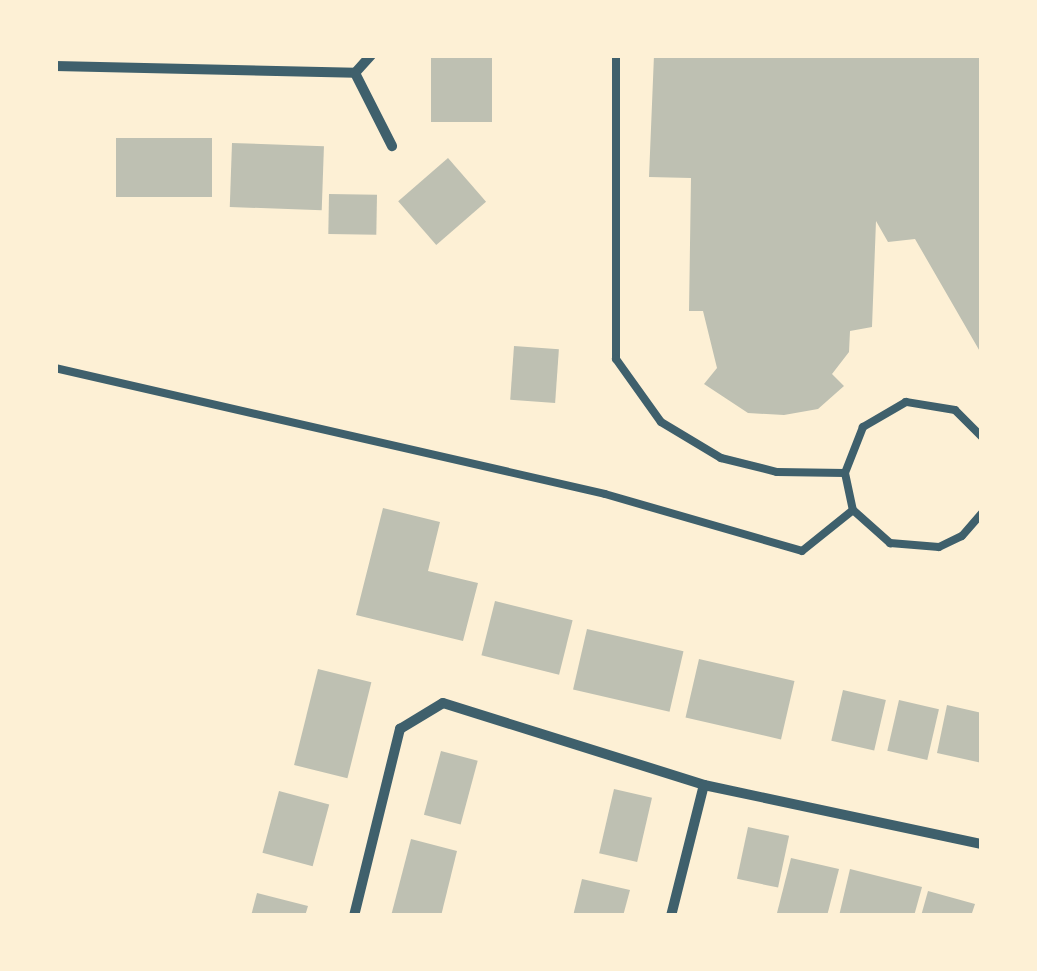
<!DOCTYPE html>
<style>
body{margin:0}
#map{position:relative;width:1037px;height:971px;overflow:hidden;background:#fdf0d5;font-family:"Alegreya Sans",sans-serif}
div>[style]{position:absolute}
.building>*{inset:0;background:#bec0b2;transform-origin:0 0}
.service>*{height:8px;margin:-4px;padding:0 4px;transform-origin:4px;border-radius:4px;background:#3f606c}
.minor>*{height:10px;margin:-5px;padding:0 5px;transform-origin:5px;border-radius:5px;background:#3f606c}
span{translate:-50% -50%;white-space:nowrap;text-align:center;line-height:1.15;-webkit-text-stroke:10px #fdf0d5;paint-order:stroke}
.frame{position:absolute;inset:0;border:58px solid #fdf0d5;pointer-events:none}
</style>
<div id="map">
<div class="building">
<div style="left:431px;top:55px;width:61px;height:67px"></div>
<div style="clip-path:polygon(654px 55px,982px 55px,982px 355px,915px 239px,888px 242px,876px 221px,872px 327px,850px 331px,849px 352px,832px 374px,844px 386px,818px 409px,784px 415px,748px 413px,704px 384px,717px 368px,703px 311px,689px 311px,691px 178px,649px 177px)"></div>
<div style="left:116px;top:138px;width:96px;height:59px"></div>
<div style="left:232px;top:143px;width:92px;height:64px;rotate:2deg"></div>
<div style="left:448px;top:158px;width:58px;height:66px;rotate:49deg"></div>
<div style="left:329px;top:194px;width:48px;height:40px;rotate:1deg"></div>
<div style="left:514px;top:346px;width:45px;height:54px;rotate:4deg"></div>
<div style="clip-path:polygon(383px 508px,440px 522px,428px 571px,478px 583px,463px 641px,356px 615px)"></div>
<div style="left:495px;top:601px;width:80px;height:56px;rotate:14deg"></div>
<div style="left:587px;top:629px;width:99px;height:62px;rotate:13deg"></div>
<div style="left:699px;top:659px;width:98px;height:60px;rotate:13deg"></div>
<div style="left:318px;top:669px;width:55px;height:99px;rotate:14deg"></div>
<div style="left:843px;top:690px;width:44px;height:52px;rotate:13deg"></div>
<div style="left:899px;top:700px;width:41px;height:52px;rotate:13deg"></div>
<div style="clip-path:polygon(947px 705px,982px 713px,982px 763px,937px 753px)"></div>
<div style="left:441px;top:751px;width:38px;height:66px;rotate:15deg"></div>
<div style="left:614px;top:789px;width:39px;height:66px;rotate:13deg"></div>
<div style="left:279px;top:791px;width:52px;height:64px;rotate:15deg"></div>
<div style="left:748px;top:827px;width:42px;height:53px;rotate:12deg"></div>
<div style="clip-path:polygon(411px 839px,457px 851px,441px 916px,391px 916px)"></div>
<div style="clip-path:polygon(791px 858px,839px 869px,827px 916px,777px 913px)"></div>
<div style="clip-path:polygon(850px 869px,922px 887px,914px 916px,839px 916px)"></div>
<div style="clip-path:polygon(582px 879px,630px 890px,623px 916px,573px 916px)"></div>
<div style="clip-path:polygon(928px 891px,975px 904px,971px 916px,921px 916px)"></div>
<div style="clip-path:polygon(257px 893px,308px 906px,305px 916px,251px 916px)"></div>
</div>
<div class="service">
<div style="left:616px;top:55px;width:304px;rotate:90deg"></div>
<div style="left:616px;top:359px;width:77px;rotate:54.5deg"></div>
<div style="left:661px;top:422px;width:70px;rotate:31deg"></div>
<div style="left:721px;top:458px;width:58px;rotate:14deg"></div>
<div style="left:777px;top:472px;width:68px;rotate:0.8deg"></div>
<div style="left:55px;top:368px;width:564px;rotate:12.9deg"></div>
<div style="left:605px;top:494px;width:205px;rotate:16.1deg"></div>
<div style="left:802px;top:551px;width:65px;rotate:-38.8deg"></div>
<div style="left:982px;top:437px;width:38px;rotate:-135deg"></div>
<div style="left:955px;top:410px;width:50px;rotate:-170.7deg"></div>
<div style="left:906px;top:402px;width:50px;rotate:149.8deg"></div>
<div style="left:863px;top:427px;width:49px;rotate:111.4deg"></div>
<div style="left:845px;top:473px;width:38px;rotate:78deg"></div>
<div style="left:853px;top:510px;width:50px;rotate:41.7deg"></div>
<div style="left:890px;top:543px;width:49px;rotate:4.7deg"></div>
<div style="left:939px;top:547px;width:25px;rotate:-26deg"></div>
<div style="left:962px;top:536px;width:30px;rotate:-49deg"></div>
</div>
<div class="minor">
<div style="left:55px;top:66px;width:300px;rotate:1.3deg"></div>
<div style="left:355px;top:73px;width:24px;rotate:-48deg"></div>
<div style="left:355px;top:73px;width:82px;rotate:63.1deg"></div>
<div style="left:354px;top:916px;width:193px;rotate:-76.2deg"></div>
<div style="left:400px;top:729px;width:50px;rotate:-31.2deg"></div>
<div style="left:443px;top:703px;width:274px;rotate:17.4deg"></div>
<div style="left:671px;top:916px;width:135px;rotate:-75.9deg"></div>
<div style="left:704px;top:785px;width:284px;rotate:12deg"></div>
</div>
<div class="frame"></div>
</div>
